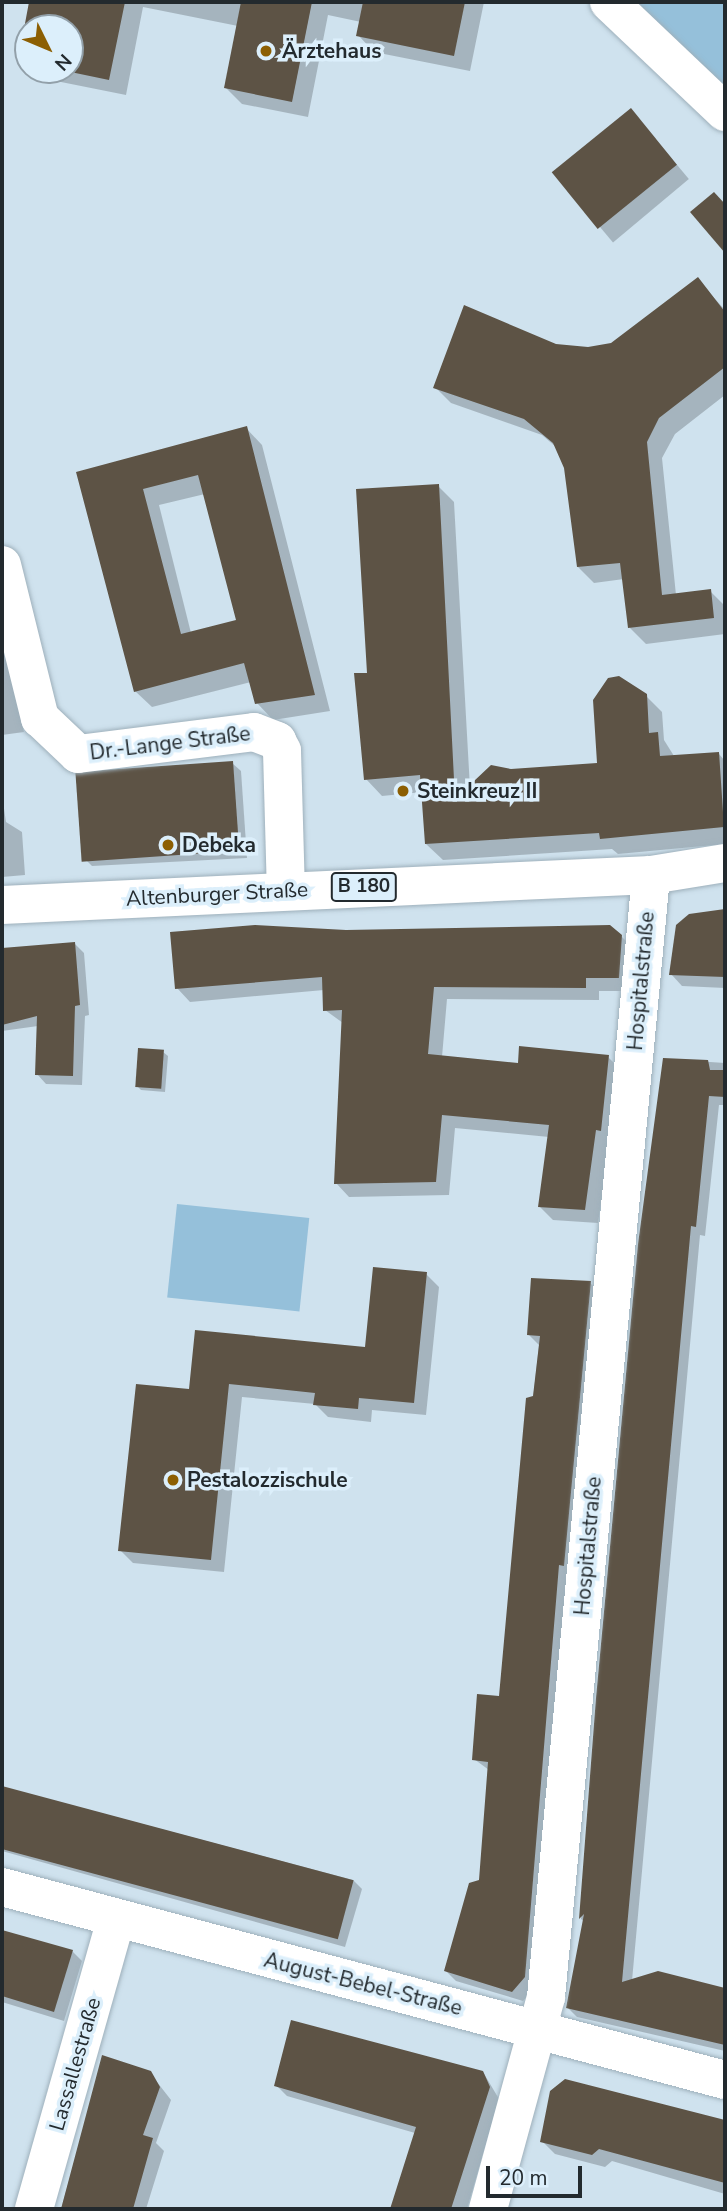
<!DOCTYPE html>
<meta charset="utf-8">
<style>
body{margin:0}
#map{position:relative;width:727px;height:2211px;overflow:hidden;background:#cfe2ee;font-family:"Nunito Sans",sans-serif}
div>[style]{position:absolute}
.green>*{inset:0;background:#95c0da;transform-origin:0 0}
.shadow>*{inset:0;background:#0003;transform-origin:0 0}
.building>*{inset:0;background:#5d5345;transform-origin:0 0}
.roads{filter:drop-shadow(0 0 2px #9eb0bb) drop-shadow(0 0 2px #9eb0bb)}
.minor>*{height:38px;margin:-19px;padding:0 19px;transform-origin:19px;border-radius:19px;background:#fff}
.major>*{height:38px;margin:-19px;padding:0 19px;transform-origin:19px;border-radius:19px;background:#fff}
.dots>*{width:19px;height:19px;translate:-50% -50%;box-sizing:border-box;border:4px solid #dceffb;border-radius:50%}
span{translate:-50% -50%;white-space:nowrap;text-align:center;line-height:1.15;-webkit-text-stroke:7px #dceffb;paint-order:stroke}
.shield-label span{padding:2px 5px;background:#dceffb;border:2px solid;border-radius:5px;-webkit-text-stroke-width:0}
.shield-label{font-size:19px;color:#232a2e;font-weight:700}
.poi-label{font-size:21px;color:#232a2e;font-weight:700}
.left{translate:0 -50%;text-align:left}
.street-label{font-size:21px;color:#232a2e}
.frame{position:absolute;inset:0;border:4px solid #232a2e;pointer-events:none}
.north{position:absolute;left:14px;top:14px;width:70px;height:70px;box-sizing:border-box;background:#dceffb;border:2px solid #92a0a9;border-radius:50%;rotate:133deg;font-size:19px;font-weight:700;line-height:28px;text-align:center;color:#232a2e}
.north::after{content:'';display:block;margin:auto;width:24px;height:32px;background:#8c5f03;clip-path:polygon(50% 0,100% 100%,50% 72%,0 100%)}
.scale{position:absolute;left:486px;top:2166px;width:96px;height:32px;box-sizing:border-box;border:4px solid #232a2e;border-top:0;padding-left:9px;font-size:21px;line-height:24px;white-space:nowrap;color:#232a2e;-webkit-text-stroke:5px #dceffb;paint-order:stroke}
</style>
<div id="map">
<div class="green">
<div style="clip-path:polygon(634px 2px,725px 2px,725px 88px)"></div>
<div style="left:177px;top:1204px;width:133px;height:94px;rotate:6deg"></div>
</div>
<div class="shadow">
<div style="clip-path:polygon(31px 2px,484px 2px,470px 71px,374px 52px,358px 35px,361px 22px,328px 15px,308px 117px,242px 104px,226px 88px,238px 26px,143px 7px,126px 95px,36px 77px,29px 70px,70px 70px,70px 28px,28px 28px,28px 69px,19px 61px)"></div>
<div style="left:631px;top:110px;width:90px;height:99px;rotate:50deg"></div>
<div style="clip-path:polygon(698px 280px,725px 310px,725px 395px,675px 434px,662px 458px,676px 595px,710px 591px,725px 606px,725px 634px,646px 644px,630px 628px,624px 579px,594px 583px,578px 567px,566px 468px,556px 447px,542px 435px,451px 403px,435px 387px,555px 346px,588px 349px,612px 345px)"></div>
<div style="clip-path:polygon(evenodd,246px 428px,262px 445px,330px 711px,273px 720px,257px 703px,251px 682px,152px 707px,135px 691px,78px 473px,246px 428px,205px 494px,238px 621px,191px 633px,159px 505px,205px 494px)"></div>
<div style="clip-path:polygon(438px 486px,454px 502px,470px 788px,511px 770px,599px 765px,645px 695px,662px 712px,664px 740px,674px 756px,719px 754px,725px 761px,725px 844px,618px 854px,612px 849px,443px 860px,426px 844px,423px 792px,382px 796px,366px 779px,369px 674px)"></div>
<div style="clip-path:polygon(2px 632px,24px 732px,2px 735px)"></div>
<div style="clip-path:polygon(232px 763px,241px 771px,247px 858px,92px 866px,83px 857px)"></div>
<div style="clip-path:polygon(2px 795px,6px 822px,22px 832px,25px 875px,2px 877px)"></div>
<div style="clip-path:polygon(725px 910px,725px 988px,682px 986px,671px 974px,690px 916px)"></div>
<div style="clip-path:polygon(346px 932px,621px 936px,635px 950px,632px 991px,599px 991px,599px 1000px,447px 999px,442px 1057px,519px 1065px,608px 1057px,621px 1070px,598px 1223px,553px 1220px,540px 1207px,549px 1137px,455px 1128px,449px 1195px,349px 1197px,336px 1183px,343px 1023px,325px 1010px,324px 990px,190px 1002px,177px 988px)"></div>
<div style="clip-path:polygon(74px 943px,84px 953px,89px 1015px,85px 1016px,82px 1085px,46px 1084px,37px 1074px,38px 1026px,2px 1031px,2px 949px)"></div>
<div style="clip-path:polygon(163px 1052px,168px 1056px,165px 1092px,141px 1090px,137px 1086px)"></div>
<div style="clip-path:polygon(665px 1059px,725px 1063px,725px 1105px,719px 1105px,705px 1236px,700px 1235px,632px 1981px,658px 1973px,725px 1991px,725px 2051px,577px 2017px,568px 2008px,585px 1922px,581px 1919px,640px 1244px)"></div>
<div style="clip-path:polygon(426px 1274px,439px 1287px,426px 1415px,372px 1410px,371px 1422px,328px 1417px,315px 1404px,242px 1397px,224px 1572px,133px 1563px,120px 1550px,190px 1391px,366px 1349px)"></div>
<div style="clip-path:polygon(590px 1283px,601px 1293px,535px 1988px,523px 2001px,456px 1981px,446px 1971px,480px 1881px,489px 1770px,474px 1759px,500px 1698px,539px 1345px,529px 1335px)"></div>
<div style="clip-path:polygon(2px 1787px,353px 1880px,362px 1889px,345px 1947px,2px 1851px)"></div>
<div style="clip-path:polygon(2px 1931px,72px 1951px,82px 1961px,64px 2021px,2px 2002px)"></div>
<div style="clip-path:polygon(104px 2057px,150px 2073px,171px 2100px,156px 2143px,164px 2151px,146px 2209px,61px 2209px)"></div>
<div style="clip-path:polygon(483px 2072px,499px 2099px,467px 2209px,393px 2209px,415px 2133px,287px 2096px,276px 2085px)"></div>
<div style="clip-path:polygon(565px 2081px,725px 2124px,725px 2194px,612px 2161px,605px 2167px,555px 2154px,542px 2141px)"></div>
</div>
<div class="building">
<div style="clip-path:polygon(29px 2px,125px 2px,109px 80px,61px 70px,70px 70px,70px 28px,28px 28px,28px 63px,18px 61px)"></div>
<div style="clip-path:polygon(241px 2px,312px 2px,292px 102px,224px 88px)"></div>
<div style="clip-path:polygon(363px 2px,465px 2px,454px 56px,356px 36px)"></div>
<div style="left:631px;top:108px;width:73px;height:102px;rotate:51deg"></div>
<div style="clip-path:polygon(714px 192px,725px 204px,725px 253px,690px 212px)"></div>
<div style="clip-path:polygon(698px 277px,725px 312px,725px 367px,659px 418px,647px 442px,662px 595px,711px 589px,714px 618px,628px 628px,620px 563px,577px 567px,564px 468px,553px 443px,524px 419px,433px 388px,464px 305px,556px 344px,588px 347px,611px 343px)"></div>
<div style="clip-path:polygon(evenodd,247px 426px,315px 695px,255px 704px,244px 663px,134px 692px,76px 472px,247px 426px,198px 475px,236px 620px,181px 634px,143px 489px,198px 475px)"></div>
<div style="clip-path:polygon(439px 484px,455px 799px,491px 765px,511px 769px,597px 763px,593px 700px,608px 678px,619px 676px,647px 694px,649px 733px,658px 732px,660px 756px,719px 752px,724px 827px,600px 839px,599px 833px,425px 844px,420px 775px,364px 780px,354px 673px,367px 673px,356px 489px)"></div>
<div style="left:233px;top:761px;width:90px;height:158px;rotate:86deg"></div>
<div style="clip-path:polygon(725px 909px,725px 977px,669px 975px,676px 925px,689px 914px)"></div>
<div style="clip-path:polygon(255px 925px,346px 930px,610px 925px,622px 935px,619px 978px,586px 978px,586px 988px,434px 987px,428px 1054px,518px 1063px,519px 1046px,609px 1055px,601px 1131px,596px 1130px,585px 1210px,538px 1207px,549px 1125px,442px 1115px,436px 1182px,334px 1184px,342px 1010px,323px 1011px,322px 977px,175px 989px,170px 932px)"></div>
<div style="clip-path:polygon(75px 942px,80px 1005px,75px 1006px,73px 1076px,35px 1075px,37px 1016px,2px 1025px,2px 948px)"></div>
<div style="left:138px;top:1048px;width:26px;height:39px;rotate:4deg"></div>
<div style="clip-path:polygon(663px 1058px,708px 1060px,710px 1070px,725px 1070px,725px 1097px,709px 1096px,696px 1227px,691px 1226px,622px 1982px,658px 1971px,725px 1988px,725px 2045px,566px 2008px,584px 1914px,579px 1919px,596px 1698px,638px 1244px)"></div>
<div style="clip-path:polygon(373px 1267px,427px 1272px,414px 1403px,359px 1398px,358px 1409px,313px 1405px,315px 1393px,229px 1384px,211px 1560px,118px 1551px,136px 1384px,189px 1389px,195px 1330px,365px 1347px)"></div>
<div style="clip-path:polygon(531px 1278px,591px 1281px,564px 1566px,559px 1565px,525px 1977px,512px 1992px,444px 1971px,469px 1883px,479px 1880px,488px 1762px,472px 1760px,477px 1694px,499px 1696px,526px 1398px,533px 1396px,540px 1336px,527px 1335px)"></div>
<div style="left:2px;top:1786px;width:364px;height:61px;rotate:15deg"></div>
<div style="clip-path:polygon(2px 1930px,73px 1950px,54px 2012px,2px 1996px)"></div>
<div style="clip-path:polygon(291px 2020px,483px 2071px,490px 2087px,451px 2209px,390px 2209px,416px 2127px,274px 2086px)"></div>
<div style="clip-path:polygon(102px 2055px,151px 2071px,160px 2087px,143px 2135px,153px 2138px,133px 2209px,61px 2209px)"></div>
<div style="clip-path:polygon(565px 2079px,725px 2120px,725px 2183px,599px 2149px,592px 2155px,540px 2142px,550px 2091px)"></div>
</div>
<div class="roads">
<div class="minor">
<div style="left:609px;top:2px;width:160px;rotate:43.5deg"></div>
<div style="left:2px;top:565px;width:158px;rotate:76.1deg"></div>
<div style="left:40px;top:718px;width:52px;rotate:43.5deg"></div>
<div style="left:78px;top:754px;width:177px;rotate:-7.1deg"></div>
<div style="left:254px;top:732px;width:25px;rotate:21deg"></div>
<div style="left:277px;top:741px;width:11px;rotate:63deg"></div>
<div style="left:282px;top:751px;width:140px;rotate:88.4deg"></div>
<div style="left:2px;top:1887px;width:748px;rotate:14.95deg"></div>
<div style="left:34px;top:2209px;width:301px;rotate:-74.2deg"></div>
<div style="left:488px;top:2209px;width:220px;rotate:-74.7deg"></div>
<div style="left:546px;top:1997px;width:1127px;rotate:-84.65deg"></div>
</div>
<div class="major">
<div style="left:2px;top:905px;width:650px;rotate:-2.65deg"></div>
<div style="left:651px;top:875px;width:75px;rotate:-9.2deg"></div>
</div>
</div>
<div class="dots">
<div style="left:266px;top:51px;background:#8c5f03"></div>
<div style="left:403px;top:791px;background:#8c5f03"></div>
<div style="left:168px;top:845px;background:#8c5f03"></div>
<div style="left:173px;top:1480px;background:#8c5f03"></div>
</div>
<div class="shield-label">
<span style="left:364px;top:887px">B 180</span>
</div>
<div class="poi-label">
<span class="left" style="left:282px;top:51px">Ärztehaus</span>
<span class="left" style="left:417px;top:791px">Steinkreuz II</span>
<span class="left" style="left:182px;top:845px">Debeka</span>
<span class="left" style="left:187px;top:1480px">Pestalozzischule</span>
</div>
<div class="street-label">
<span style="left:170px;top:743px;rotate:-7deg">Dr.-Lange Straße</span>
<span style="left:217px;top:894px;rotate:-3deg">Altenburger Straße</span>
<span style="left:641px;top:981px;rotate:-85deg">Hospitalstraße</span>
<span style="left:588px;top:1546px;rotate:-85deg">Hospitalstraße</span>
<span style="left:363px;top:1984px;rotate:14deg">August-Bebel-Straße</span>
<span style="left:75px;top:2064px;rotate:-74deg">Lassallestraße</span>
</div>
<div class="frame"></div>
<div class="north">N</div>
<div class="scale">20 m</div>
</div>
